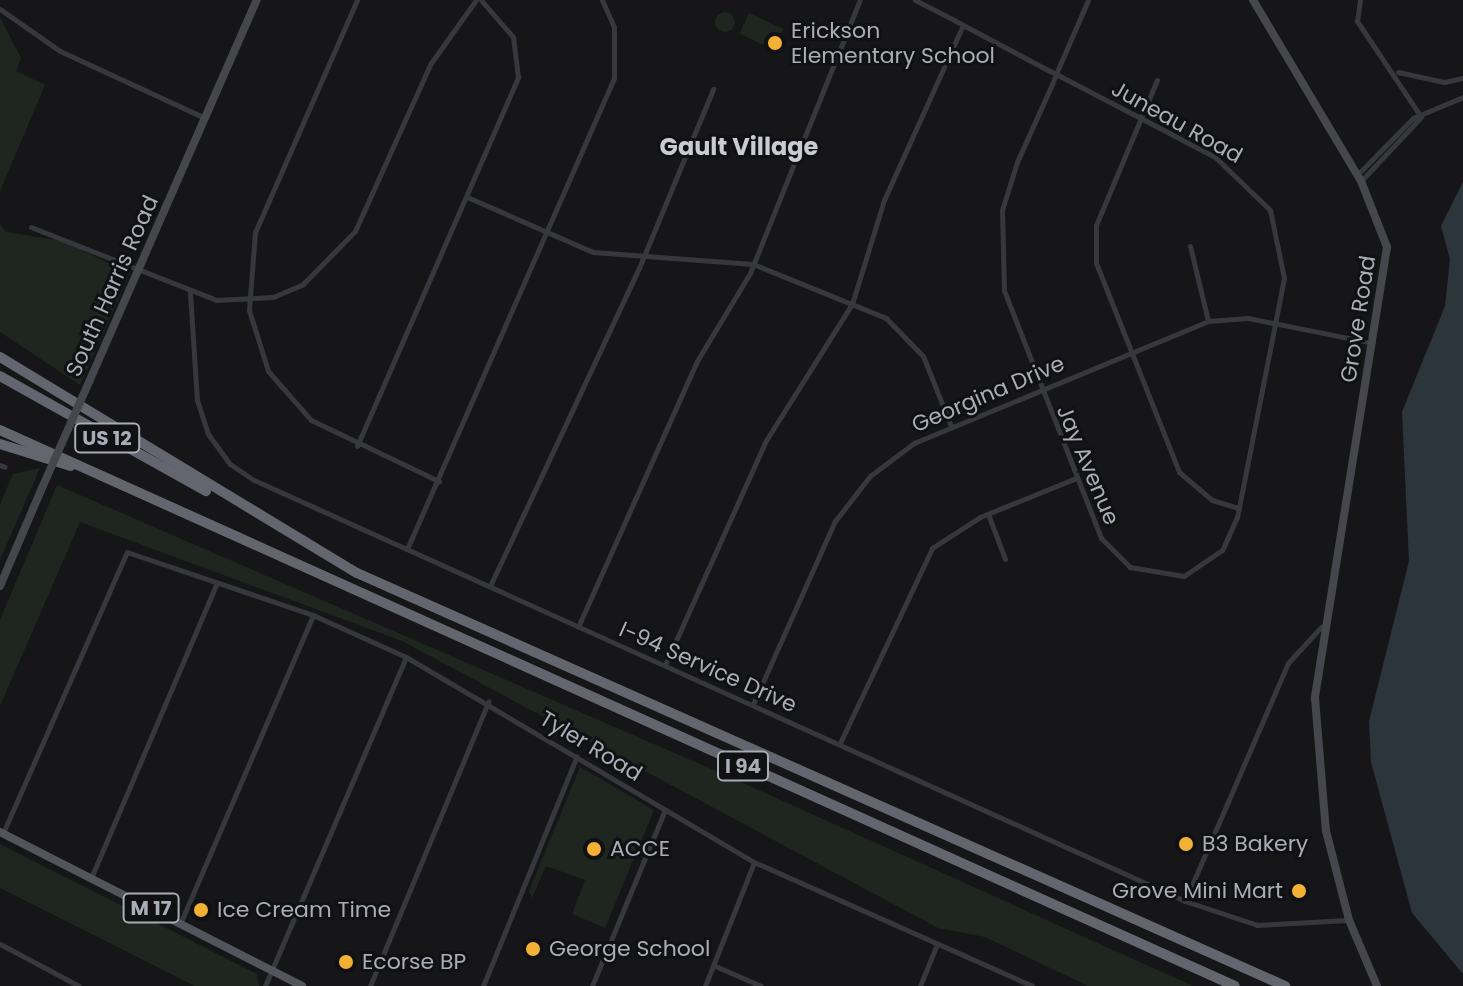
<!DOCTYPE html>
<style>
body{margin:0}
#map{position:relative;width:1463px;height:986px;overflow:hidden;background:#161618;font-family:Poppins,sans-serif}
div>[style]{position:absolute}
.green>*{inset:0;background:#1e261f;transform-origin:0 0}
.round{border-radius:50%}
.water>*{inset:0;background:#2c353c}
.street>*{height:5px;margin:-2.5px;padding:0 2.5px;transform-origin:2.5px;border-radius:2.5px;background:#37383d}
.secondary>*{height:8px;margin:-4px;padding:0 4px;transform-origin:4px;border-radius:4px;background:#45474d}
.primary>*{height:8px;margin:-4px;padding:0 4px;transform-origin:4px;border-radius:4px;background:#53555c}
.highway>*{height:10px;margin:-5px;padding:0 5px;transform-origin:5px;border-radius:5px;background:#63666e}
.secondary-bridge>*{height:8px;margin:-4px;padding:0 4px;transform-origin:4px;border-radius:4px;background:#45474d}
.dots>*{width:22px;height:22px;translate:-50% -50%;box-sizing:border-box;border:4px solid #111113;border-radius:50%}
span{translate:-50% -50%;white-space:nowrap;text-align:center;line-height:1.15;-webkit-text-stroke:6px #111113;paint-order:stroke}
.shield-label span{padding:2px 6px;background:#111113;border:2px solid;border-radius:6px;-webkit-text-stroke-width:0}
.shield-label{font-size:20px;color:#a8adb8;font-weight:700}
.poi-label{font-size:22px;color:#a8adb8}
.left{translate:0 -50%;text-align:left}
.right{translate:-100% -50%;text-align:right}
.street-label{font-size:22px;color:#a8adb8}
.neighbourhood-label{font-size:24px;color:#c9ccd4;font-weight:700}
</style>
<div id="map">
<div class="green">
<div class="round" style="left:715px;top:12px;width:20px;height:20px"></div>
<div style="left:749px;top:13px;width:38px;height:23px;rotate:25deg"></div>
<div style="clip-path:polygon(0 17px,21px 58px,16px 71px,45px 85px,0 191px)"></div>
<div style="clip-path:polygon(0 224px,6px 232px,62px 241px,130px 273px,80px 385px,0 332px)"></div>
<div style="clip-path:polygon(40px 468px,0 560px,0 504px,13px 474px)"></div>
<div style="clip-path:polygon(57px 485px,723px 774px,1193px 986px,1088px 986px,985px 937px,938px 928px,402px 641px,80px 522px,0 706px,0 620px)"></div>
<div style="clip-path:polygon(580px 767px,654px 810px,605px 928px,572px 914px,585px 880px,546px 866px,532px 898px,529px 891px)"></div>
<div style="clip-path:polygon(0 844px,257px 974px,259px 986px,195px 986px,0 888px)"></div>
</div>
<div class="water">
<div style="clip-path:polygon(1463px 182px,1463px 974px,1412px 913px,1371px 762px,1369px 721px,1409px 561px,1402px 412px,1445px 306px,1450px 259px,1441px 226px)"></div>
</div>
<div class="street">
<div style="left:357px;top:0;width:253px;rotate:113.7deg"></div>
<div style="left:255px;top:232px;width:78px;rotate:94.4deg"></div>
<div style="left:249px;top:310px;width:64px;rotate:72.7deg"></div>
<div style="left:268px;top:371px;width:65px;rotate:48.7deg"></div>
<div style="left:311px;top:420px;width:142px;rotate:25.5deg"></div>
<div style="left:915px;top:0;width:44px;rotate:27.1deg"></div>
<div style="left:954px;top:20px;width:10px;rotate:29deg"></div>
<div style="left:963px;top:25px;width:96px;rotate:27.9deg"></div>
<div style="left:1048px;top:70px;width:9px;rotate:27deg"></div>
<div style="left:1056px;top:74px;width:87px;rotate:27.5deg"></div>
<div style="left:1133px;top:114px;width:93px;rotate:27.7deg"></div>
<div style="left:1215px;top:157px;width:76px;rotate:43.9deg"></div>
<div style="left:1270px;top:210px;width:69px;rotate:78.4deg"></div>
<div style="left:1284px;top:278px;width:244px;rotate:101.1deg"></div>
<div style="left:1237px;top:517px;width:36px;rotate:114deg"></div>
<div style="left:1222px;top:550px;width:46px;rotate:145.6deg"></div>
<div style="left:1184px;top:576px;width:55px;rotate:-170.5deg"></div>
<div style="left:1130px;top:567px;width:41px;rotate:-135deg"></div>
<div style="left:1101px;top:538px;width:265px;rotate:-111.4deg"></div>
<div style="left:1004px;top:291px;width:81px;rotate:-91.4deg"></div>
<div style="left:1002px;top:210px;width:50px;rotate:-72.6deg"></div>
<div style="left:1017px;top:162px;width:85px;rotate:-65.8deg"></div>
<div style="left:1052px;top:84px;width:11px;rotate:-68deg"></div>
<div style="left:1056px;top:74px;width:81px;rotate:-66.6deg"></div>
<div style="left:1360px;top:0;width:21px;rotate:98deg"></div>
<div style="left:1357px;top:21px;width:115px;rotate:56.3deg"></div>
<div style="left:0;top:9px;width:73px;rotate:35deg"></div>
<div style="left:60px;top:51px;width:160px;rotate:24.8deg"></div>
<div style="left:1398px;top:72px;width:47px;rotate:12.3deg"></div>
<div style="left:1444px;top:82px;width:19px;rotate:-12deg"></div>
<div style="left:1157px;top:80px;width:157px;rotate:112.8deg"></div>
<div style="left:1096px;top:225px;width:38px;rotate:90deg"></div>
<div style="left:1096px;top:263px;width:225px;rotate:68.3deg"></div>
<div style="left:1179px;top:472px;width:43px;rotate:40.3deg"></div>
<div style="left:1212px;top:500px;width:28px;rotate:17deg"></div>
<div style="left:1357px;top:175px;width:80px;rotate:-45.5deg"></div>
<div style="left:1413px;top:118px;width:54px;rotate:-22.8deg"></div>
<div style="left:1361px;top:181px;width:88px;rotate:-46.8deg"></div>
<div style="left:467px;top:197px;width:137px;rotate:23.6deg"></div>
<div style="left:593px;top:252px;width:160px;rotate:4.3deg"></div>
<div style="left:753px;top:264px;width:144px;rotate:22.1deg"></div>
<div style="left:886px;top:318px;width:53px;rotate:45.8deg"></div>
<div style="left:923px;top:356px;width:75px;rotate:68.2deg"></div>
<div style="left:31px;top:227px;width:199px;rotate:21.5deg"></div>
<div style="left:216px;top:300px;width:57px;rotate:-3deg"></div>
<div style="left:273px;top:297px;width:33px;rotate:-23deg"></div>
<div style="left:303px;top:284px;width:74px;rotate:-45.5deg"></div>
<div style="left:355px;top:231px;width:184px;rotate:-65.7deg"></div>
<div style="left:431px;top:63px;width:77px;rotate:-54.5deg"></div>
<div style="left:1190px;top:246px;width:77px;rotate:76.5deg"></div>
<div style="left:190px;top:293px;width:107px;rotate:86.3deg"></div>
<div style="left:197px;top:400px;width:36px;rotate:72deg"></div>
<div style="left:208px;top:434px;width:37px;rotate:54deg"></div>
<div style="left:230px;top:464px;width:29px;rotate:34deg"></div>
<div style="left:254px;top:480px;width:1022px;rotate:24.33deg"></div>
<div style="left:1185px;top:901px;width:76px;rotate:18.4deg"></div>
<div style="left:1257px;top:925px;width:91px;rotate:-3.1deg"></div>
<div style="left:357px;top:446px;width:403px;rotate:-66.4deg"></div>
<div style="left:518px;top:77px;width:40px;rotate:-97.1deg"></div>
<div style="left:513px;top:37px;width:49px;rotate:-130.9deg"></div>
<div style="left:0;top:465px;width:5px;rotate:22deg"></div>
<div style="left:988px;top:514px;width:48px;rotate:69.3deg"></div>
<div style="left:407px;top:549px;width:514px;rotate:-66.27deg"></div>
<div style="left:614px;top:78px;width:51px;rotate:-90deg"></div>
<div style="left:614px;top:27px;width:30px;rotate:-114deg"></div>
<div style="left:490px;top:586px;width:351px;rotate:-64.9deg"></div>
<div style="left:639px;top:268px;width:194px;rotate:-67.5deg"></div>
<div style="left:578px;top:627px;width:291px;rotate:-65.9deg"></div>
<div style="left:697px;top:361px;width:103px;rotate:-58.9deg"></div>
<div style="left:750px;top:273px;width:294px;rotate:-68.1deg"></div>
<div style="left:665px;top:665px;width:244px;rotate:-65.8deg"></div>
<div style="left:765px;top:442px;width:163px;rotate:-57.8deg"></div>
<div style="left:852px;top:304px;width:109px;rotate:-72.9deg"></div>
<div style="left:884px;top:200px;width:192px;rotate:-65.7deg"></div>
<div style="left:753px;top:704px;width:201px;rotate:-65.9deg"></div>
<div style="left:835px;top:521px;width:57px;rotate:-52.1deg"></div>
<div style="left:870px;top:476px;width:55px;rotate:-36.9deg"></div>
<div style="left:914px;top:443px;width:318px;rotate:-22.5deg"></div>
<div style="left:1208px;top:321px;width:40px;rotate:-4.3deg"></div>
<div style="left:1248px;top:318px;width:127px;rotate:11.3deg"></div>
<div style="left:840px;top:743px;width:216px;rotate:-64.7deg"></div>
<div style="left:932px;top:548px;width:57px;rotate:-32.9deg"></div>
<div style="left:980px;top:517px;width:104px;rotate:-22.1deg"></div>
<div style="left:3px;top:833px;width:307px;rotate:-66.2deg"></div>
<div style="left:127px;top:552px;width:196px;rotate:18.7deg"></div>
<div style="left:313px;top:615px;width:102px;rotate:24.3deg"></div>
<div style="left:406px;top:657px;width:404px;rotate:30.5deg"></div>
<div style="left:754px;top:862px;width:304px;rotate:24deg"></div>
<div style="left:91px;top:878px;width:321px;rotate:-66.9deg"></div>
<div style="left:1185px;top:901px;width:259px;rotate:-66.6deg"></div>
<div style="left:1288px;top:663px;width:49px;rotate:-47.5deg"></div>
<div style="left:180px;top:924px;width:336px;rotate:-66.7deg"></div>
<div style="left:0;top:944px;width:89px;rotate:28deg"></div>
<div style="left:713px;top:965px;width:52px;rotate:23.6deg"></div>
<div style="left:265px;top:986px;width:358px;rotate:-66.8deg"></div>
<div style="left:370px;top:986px;width:308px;rotate:-67.4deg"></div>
<div style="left:483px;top:986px;width:248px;rotate:-67.8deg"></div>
<div style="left:592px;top:986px;width:191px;rotate:-67.5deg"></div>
<div style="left:705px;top:986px;width:133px;rotate:-68.4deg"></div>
<div style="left:920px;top:986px;width:45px;rotate:-68deg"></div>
</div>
<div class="secondary">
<div style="left:1253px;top:0;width:211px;rotate:59.2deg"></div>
<div style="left:1361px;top:181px;width:71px;rotate:68.5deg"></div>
<div style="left:1387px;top:247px;width:457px;rotate:99.1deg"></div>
<div style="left:1315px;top:698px;width:133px;rotate:85.3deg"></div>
<div style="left:1326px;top:831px;width:92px;rotate:75.5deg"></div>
<div style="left:1349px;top:920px;width:72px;rotate:67deg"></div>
<div style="left:89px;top:382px;width:417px;rotate:-66.3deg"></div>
<div style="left:0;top:586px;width:107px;rotate:-66.8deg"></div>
</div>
<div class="primary">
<div style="left:0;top:832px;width:339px;rotate:27deg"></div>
</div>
<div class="highway">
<div style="left:0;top:357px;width:417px;rotate:31.2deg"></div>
<div style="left:357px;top:573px;width:1016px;rotate:23.99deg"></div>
<div style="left:0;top:376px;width:236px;rotate:29.2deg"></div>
<div style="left:0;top:430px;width:1354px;rotate:24.24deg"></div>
<div style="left:0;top:444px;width:74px;rotate:17.2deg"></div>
</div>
<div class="secondary-bridge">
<div style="left:42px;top:488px;width:116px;rotate:-66.1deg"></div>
</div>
<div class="dots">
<div style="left:775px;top:43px;background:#f2b134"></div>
<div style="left:1186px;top:844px;background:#f2b134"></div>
<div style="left:594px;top:849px;background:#f2b134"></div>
<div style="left:1299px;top:891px;background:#f2b134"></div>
<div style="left:201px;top:910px;background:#f2b134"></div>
<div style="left:533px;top:949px;background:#f2b134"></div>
<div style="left:346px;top:962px;background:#f2b134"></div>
</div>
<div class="shield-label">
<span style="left:107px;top:438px">US 12</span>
<span style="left:743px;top:766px">I 94</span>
<span style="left:151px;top:908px">M 17</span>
</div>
<div class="poi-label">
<span class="left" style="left:791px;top:43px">Erickson<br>Elementary School</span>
<span class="left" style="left:1202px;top:844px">B3 Bakery</span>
<span class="left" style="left:610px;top:849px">ACCE</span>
<span class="right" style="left:1283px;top:891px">Grove Mini Mart</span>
<span class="left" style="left:217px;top:910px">Ice Cream Time</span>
<span class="left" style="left:549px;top:949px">George School</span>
<span class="left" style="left:362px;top:962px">Ecorse BP</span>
</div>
<div class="street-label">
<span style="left:1177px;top:122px;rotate:29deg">Juneau Road</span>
<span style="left:112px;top:286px;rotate:-66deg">South Harris Road</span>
<span style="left:1358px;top:319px;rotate:-81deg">Grove Road</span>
<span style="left:988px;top:394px;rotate:-23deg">Georgina Drive</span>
<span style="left:1088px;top:465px;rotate:67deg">Jay Avenue</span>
<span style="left:708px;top:667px;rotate:24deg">I-94 Service Drive</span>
<span style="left:591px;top:746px;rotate:31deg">Tyler Road</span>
</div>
<div class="neighbourhood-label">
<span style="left:739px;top:147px">Gault Village</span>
</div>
</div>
